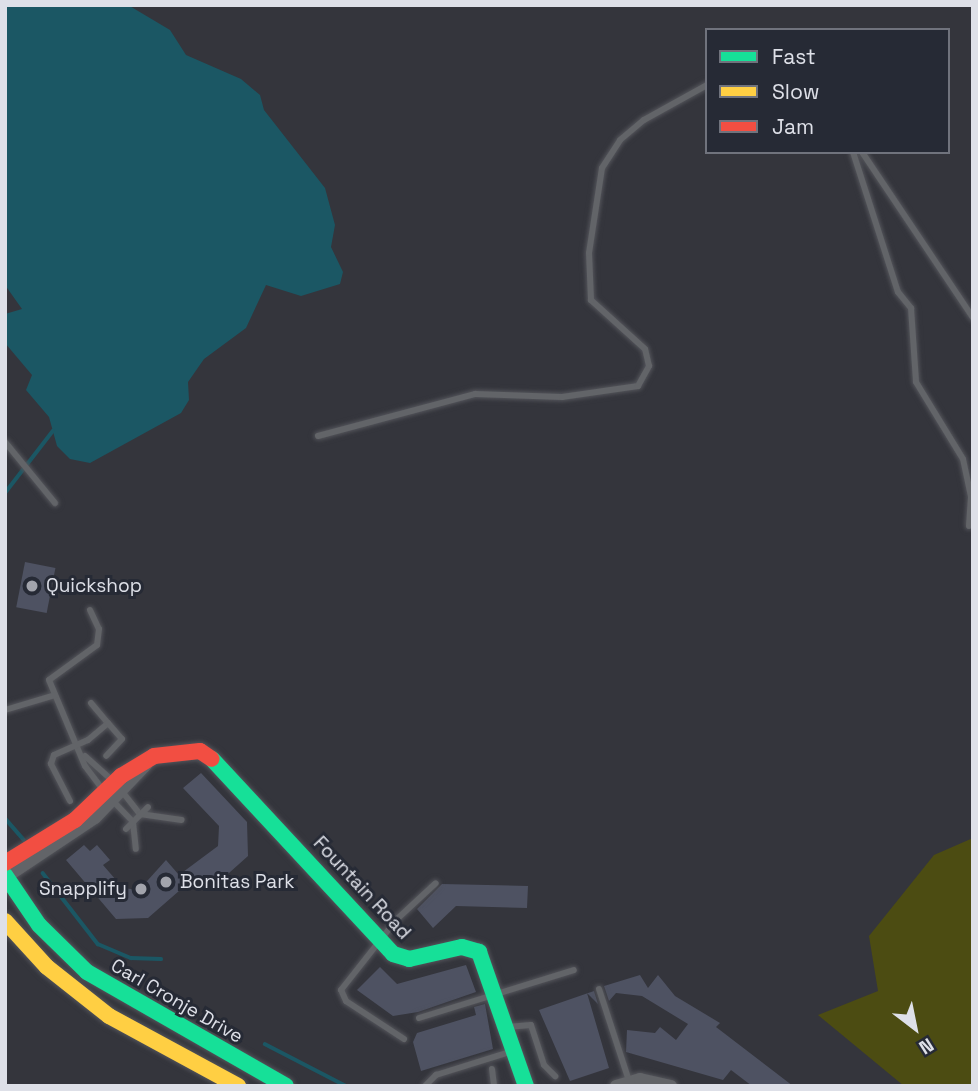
<!DOCTYPE html>
<style>
body{margin:0}
#map{position:relative;width:978px;height:1091px;overflow:hidden;background:#34353c;font-family:"Space Grotesk",sans-serif}
div>[style]{position:absolute}
.green>*{inset:0;background:#4c4c12}
.water>*{inset:0;background:#1b5764}
.stream>*{height:3.5px;margin:-1.75px;padding:0 1.75px;transform-origin:1.75px;border-radius:1.75px;background:#1b5764}
.building>*{inset:0;background:#4e5262;transform-origin:0 0}
.roads{filter:drop-shadow(0 0 2px #53545a) drop-shadow(0 0 2px #53545a)}
.lane>*{height:6px;margin:-3px;padding:0 3px;transform-origin:3px;border-radius:3px;background:#626468}
.street>*{height:12px;margin:-6px;padding:0 6px;transform-origin:6px;border-radius:6px;background:#626468}
.fast>*{height:16px;margin:-8px;padding:0 8px;transform-origin:8px;border-radius:8px;background:#16e098}
.slow>*{height:16px;margin:-8px;padding:0 8px;transform-origin:8px;border-radius:8px;background:#ffcf43}
.jam>*{height:16px;margin:-8px;padding:0 8px;transform-origin:8px;border-radius:8px;background:#f24e42}
.dots>*{width:19px;height:19px;translate:-50% -50%;box-sizing:border-box;border:4px solid #262a35;border-radius:50%}
span{translate:-50% -50%;white-space:nowrap;text-align:center;line-height:1.15;-webkit-text-stroke:6px #262a35;paint-order:stroke}
.poi-label{font-size:19px;color:#dee0e8}
.left{translate:0 -50%;text-align:left}
.right{translate:-100% -50%;text-align:right}
.street-label{font-size:19px;color:#dee0e8}
.frame{position:absolute;inset:0;border:7px solid #dee0e8;pointer-events:none}
.legend{position:absolute;left:705px;top:28px;width:245px;height:126px;box-sizing:border-box;background:#262a35;border:2px solid #70737d;margin:0;padding:9px 12px;list-style:none;font-size:21px;color:#dee0e8}
.legend li{display:flex;align-items:center;gap:14px;height:35px}
.legend b{width:35px;border:2px solid #70737d}
.north{position:absolute;left:880px;top:993px;width:70px;height:70px;-webkit-text-stroke:5px #262a35;paint-order:stroke;rotate:148deg;font-size:19px;font-weight:700;line-height:28px;text-align:center;color:#dee0e8}
.north::after{content:'';display:block;margin:auto;width:24px;height:32px;background:#dee0e8;clip-path:polygon(50% 0,100% 100%,50% 72%,0 100%)}
</style>
<div id="map">
<div class="green">
<div style="clip-path:polygon(973px 838px,973px 1086px,904px 1086px,818px 1015px,878px 991px,869px 936px,934px 855px)"></div>
</div>
<div class="water">
<div style="clip-path:polygon(5px 5px,128px 5px,170px 30px,186px 55px,241px 79px,260px 95px,264px 110px,325px 188px,335px 225px,331px 247px,343px 272px,340px 284px,301px 296px,266px 285px,246px 328px,204px 359px,188px 382px,189px 400px,181px 413px,90px 463px,70px 459px,57px 446px,49px 417px,26px 390px,32px 375px,5px 343px,5px 314px,22px 309px,5px 285px)"></div>
</div>
<div class="stream">
<div style="left:5px;top:493px;width:78px;rotate:-52.3deg"></div>
<div style="left:5px;top:818px;width:29px;rotate:49deg"></div>
<div style="left:43px;top:873px;width:90px;rotate:52.2deg"></div>
<div style="left:98px;top:944px;width:36px;rotate:23deg"></div>
<div style="left:131px;top:958px;width:30px;rotate:2deg"></div>
<div style="left:265px;top:1044px;width:91px;rotate:27.4deg"></div>
</div>
<div class="building">
<div style="left:25px;top:562px;width:31px;height:46px;rotate:11deg"></div>
<div style="clip-path:polygon(201px 773px,247px 822px,248px 856px,210px 890px,195px 877px,148px 918px,116px 919px,66px 860px,84px 845px,90px 851px,97px 845px,110px 860px,103px 865px,123px 888px,139px 890px,166px 860px,179px 875px,218px 846px,219px 826px,183px 788px)"></div>
<div style="clip-path:polygon(442px 884px,528px 886px,527px 908px,456px 906px,433px 928px,417px 909px)"></div>
<div style="clip-path:polygon(466px 965px,476px 992px,418px 1012px,393px 1016px,357px 990px,380px 967px,397px 984px)"></div>
<div style="clip-path:polygon(640px 975px,648px 988px,658px 975px,675px 996px,720px 1023px,716px 1027px,793px 1086px,752px 1086px,731px 1070px,723px 1080px,626px 1052px,627px 1030px,655px 1033px,660px 1027px,676px 1040px,688px 1024px,642px 996px,616px 993px,609px 1001px,604px 986px)"></div>
<div style="clip-path:polygon(594px 991px,598px 1004px,587px 993px,609px 1068px,570px 1081px,539px 1010px)"></div>
<div style="clip-path:polygon(485px 1004px,493px 1049px,421px 1071px,413px 1042px,417px 1033px,476px 1015px,474px 1007px)"></div>
</div>
<div class="roads">
<div class="lane">
<div style="left:853px;top:152px;width:147px;rotate:72.2deg"></div>
<div style="left:898px;top:292px;width:21px;rotate:51deg"></div>
<div style="left:911px;top:308px;width:74px;rotate:86.1deg"></div>
<div style="left:916px;top:382px;width:90px;rotate:58.6deg"></div>
<div style="left:963px;top:459px;width:39px;rotate:78deg"></div>
<div style="left:971px;top:497px;width:29px;rotate:94deg"></div>
<div style="left:862px;top:152px;width:200px;rotate:56.2deg"></div>
<div style="left:318px;top:436px;width:163px;rotate:-15deg"></div>
<div style="left:475px;top:394px;width:87px;rotate:2deg"></div>
<div style="left:562px;top:397px;width:77px;rotate:-8.2deg"></div>
<div style="left:638px;top:386px;width:23px;rotate:-61deg"></div>
<div style="left:649px;top:366px;width:17px;rotate:-103deg"></div>
<div style="left:645px;top:349px;width:73px;rotate:-137.8deg"></div>
<div style="left:591px;top:300px;width:47px;rotate:-92.4deg"></div>
<div style="left:589px;top:253px;width:86px;rotate:-81.3deg"></div>
<div style="left:602px;top:168px;width:33px;rotate:-57deg"></div>
<div style="left:620px;top:140px;width:31px;rotate:-40deg"></div>
<div style="left:644px;top:120px;width:72px;rotate:-29.1deg"></div>
<div style="left:5px;top:442px;width:79px;rotate:50.7deg"></div>
<div style="left:90px;top:610px;width:21px;rotate:65deg"></div>
<div style="left:99px;top:629px;width:16px;rotate:97deg"></div>
<div style="left:97px;top:645px;width:59px;rotate:143.9deg"></div>
<div style="left:49px;top:680px;width:93px;rotate:67.3deg"></div>
<div style="left:85px;top:766px;width:31px;rotate:53deg"></div>
<div style="left:91px;top:703px;width:26px;rotate:50deg"></div>
<div style="left:5px;top:710px;width:52px;rotate:-16.7deg"></div>
<div style="left:85px;top:756px;width:39px;rotate:42deg"></div>
<div style="left:121px;top:790px;width:31px;rotate:52deg"></div>
<div style="left:140px;top:814px;width:42px;rotate:8.1deg"></div>
<div style="left:111px;top:799px;width:32px;rotate:46deg"></div>
<div style="left:133px;top:822px;width:27px;rotate:84deg"></div>
<div style="left:70px;top:801px;width:42px;rotate:-117.2deg"></div>
<div style="left:51px;top:764px;width:9px;rotate:-72deg"></div>
<div style="left:54px;top:755px;width:37px;rotate:-24deg"></div>
<div style="left:88px;top:740px;width:26px;rotate:-40deg"></div>
<div style="left:108px;top:723px;width:21px;rotate:49deg"></div>
<div style="left:122px;top:739px;width:23px;rotate:133deg"></div>
<div style="left:126px;top:829px;width:31px;rotate:-45deg"></div>
<div style="left:599px;top:989px;width:97px;rotate:71.9deg"></div>
<div style="left:419px;top:1018px;width:162px;rotate:-17.2deg"></div>
<div style="left:507px;top:1027px;width:24px;rotate:-5deg"></div>
<div style="left:531px;top:1025px;width:42px;rotate:72deg"></div>
<div style="left:544px;top:1065px;width:16px;rotate:45deg"></div>
<div style="left:404px;top:1039px;width:69px;rotate:-146.8deg"></div>
<div style="left:346px;top:1001px;width:12px;rotate:-114deg"></div>
<div style="left:341px;top:990px;width:89px;rotate:-51.8deg"></div>
<div style="left:396px;top:920px;width:54px;rotate:-42.8deg"></div>
<div style="left:492px;top:1069px;width:17px;rotate:83deg"></div>
<div style="left:425px;top:1086px;width:16px;rotate:-45deg"></div>
<div style="left:436px;top:1075px;width:81px;rotate:-17.3deg"></div>
</div>
<div class="street">
<div style="left:5px;top:878px;width:108px;rotate:-33.7deg"></div>
<div style="left:95px;top:818px;width:74px;rotate:-46.1deg"></div>
<div style="left:616px;top:1086px;width:25px;rotate:-16deg"></div>
<div style="left:640px;top:1079px;width:32px;rotate:13deg"></div>
</div>
<div class="fast">
<div style="left:212px;top:759px;width:266px;rotate:47.1deg"></div>
<div style="left:393px;top:954px;width:17px;rotate:17deg"></div>
<div style="left:409px;top:959px;width:54px;rotate:-12.8deg"></div>
<div style="left:462px;top:947px;width:18px;rotate:16deg"></div>
<div style="left:479px;top:952px;width:142px;rotate:70.7deg"></div>
<div style="left:5px;top:875px;width:60px;rotate:55.8deg"></div>
<div style="left:39px;top:925px;width:67px;rotate:44.4deg"></div>
<div style="left:87px;top:972px;width:229px;rotate:29.8deg"></div>
</div>
<div class="slow">
<div style="left:5px;top:921px;width:62px;rotate:47.6deg"></div>
<div style="left:47px;top:967px;width:79px;rotate:38.3deg"></div>
<div style="left:109px;top:1016px;width:147px;rotate:28.5deg"></div>
</div>
<div class="jam">
<div style="left:5px;top:863px;width:82px;rotate:-31.6deg"></div>
<div style="left:75px;top:820px;width:64px;rotate:-43.7deg"></div>
<div style="left:121px;top:776px;width:39px;rotate:-31deg"></div>
<div style="left:154px;top:756px;width:46px;rotate:-6.2deg"></div>
<div style="left:200px;top:751px;width:14px;rotate:34deg"></div>
</div>
</div>
<div class="dots">
<div style="left:32px;top:586px;background:#a2a4ac"></div>
<div style="left:166px;top:882px;background:#a2a4ac"></div>
<div style="left:141px;top:889px;background:#a2a4ac"></div>
</div>
<div class="poi-label">
<span class="left" style="left:46px;top:586px">Quickshop</span>
<span class="left" style="left:180px;top:882px">Bonitas Park</span>
<span class="right" style="left:127px;top:889px">Snapplify</span>
</div>
<div class="street-label">
<span style="left:362px;top:888px;rotate:47deg">Fountain Road</span>
<span style="left:177px;top:1001px;rotate:30deg">Carl Cronje Drive</span>
</div>
<div class="frame"></div>
<ul class="legend">
<li><b style="height:9px;background:#16e098"></b>Fast</li>
<li><b style="height:9px;background:#ffcf43"></b>Slow</li>
<li><b style="height:9px;background:#f24e42"></b>Jam</li>
</ul>
<div class="north">N</div>
</div>
